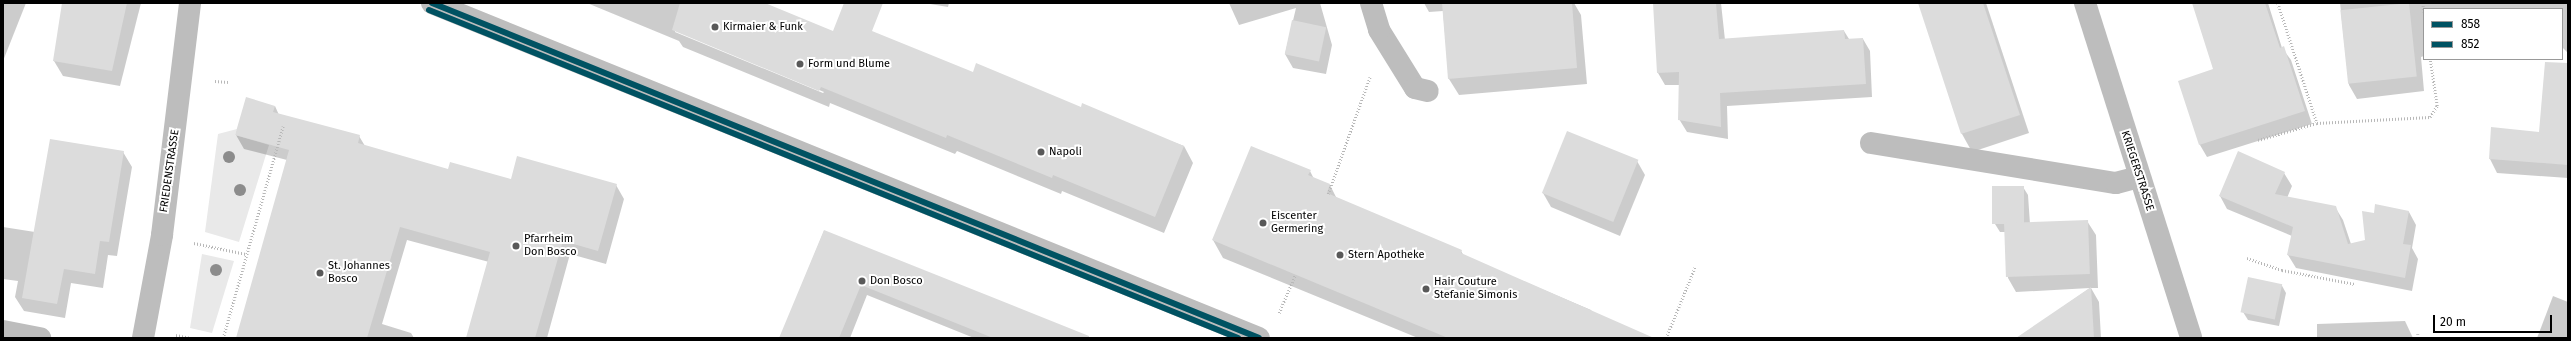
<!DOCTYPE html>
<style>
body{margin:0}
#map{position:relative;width:2571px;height:341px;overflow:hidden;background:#fff;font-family:"Fira Sans",sans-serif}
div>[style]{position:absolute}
.green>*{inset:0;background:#e9e9e9}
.shadow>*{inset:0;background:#0003}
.building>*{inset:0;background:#dcdcdc;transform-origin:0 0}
.path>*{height:2.5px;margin-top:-1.25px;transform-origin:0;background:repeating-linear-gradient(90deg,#b8b8b8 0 1px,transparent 0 3px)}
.service>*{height:22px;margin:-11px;padding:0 11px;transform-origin:11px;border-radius:11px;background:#bdbdbd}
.minor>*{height:22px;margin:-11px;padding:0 11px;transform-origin:11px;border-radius:11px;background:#bdbdbd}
.tertiary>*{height:22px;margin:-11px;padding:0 11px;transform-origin:11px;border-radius:11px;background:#bdbdbd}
.bus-1>*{height:6px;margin:-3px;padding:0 3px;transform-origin:3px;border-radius:3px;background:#005262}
.bus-2>*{height:6px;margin:-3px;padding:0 3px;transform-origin:3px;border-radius:3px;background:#005262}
.trees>*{width:12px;height:12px;margin:-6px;border-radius:50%;background:#8c8c8c}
.dots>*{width:11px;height:11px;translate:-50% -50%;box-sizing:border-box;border:2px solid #fff;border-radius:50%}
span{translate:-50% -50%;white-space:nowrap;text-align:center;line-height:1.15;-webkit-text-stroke:4px #fff;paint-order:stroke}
.poi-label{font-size:11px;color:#000}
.left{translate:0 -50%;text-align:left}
.street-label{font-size:11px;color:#000}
.frame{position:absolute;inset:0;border:4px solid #000;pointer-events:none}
.legend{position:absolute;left:2423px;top:8px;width:140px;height:52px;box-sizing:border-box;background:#fff;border:1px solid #999;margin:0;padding:5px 7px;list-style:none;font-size:12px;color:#000}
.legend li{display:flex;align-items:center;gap:8px;height:20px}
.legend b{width:20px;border:1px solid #999}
.scale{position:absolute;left:2433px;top:315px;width:119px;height:18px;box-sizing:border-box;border:2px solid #000;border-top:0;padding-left:5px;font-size:12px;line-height:14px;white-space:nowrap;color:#000;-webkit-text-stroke:3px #fff;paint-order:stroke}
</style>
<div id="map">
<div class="green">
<div style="clip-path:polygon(237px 129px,235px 135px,269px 145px,239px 242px,205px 232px,218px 134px)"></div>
<div style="clip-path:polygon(202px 254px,234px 261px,212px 333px,190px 328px)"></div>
</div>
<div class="shadow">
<div style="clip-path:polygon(3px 3px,26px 3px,3px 61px)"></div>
<div style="clip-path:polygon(63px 3px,141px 3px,120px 86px,63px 76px,54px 61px)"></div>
<div style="clip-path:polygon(evenodd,587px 3px,762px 3px,833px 32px,1081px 108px,1184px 146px,1193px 163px,1164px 233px,1062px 191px,1061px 194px,957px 151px,955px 154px,830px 103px,829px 107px,683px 47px,679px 41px,587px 3px,675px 30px,824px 92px,823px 93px,675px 32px,675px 30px)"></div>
<div style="clip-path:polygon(924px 3px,949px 3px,948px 7px)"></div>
<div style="clip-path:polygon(1229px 3px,1320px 3px,1332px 45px,1326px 74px,1293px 68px,1285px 54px,1296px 8px,1239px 25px)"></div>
<div style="clip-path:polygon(1424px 3px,1574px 3px,1581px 15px,1587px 84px,1459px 95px,1449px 79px,1443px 11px,1429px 12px)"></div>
<div style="clip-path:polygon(1654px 3px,1721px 3px,1725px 40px,1844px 31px,1849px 39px,1863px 39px,1870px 51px,1872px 97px,1727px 106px,1728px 139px,1687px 132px,1679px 119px,1680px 85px,1665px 85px,1658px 73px)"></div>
<div style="clip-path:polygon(1919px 3px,1986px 3px,2029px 133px,1972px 152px,1962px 134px)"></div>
<div style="clip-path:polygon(2193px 3px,2268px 3px,2282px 48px,2291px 60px,2312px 124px,2207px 157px,2200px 145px,2179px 82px,2214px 70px)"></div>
<div style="clip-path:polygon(2340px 3px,2568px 3px,2568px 53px,2562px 47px,2562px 9px,2424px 9px,2424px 56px,2421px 57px,2424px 91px,2357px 99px,2349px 85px)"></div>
<div style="clip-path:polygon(275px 106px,279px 115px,359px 136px,365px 146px,449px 170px,511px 180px,616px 185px,624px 199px,606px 264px,570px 254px,547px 338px,467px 338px,489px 262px,407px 240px,382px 324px,411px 333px,414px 338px,238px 338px,287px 160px,244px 149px,236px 135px)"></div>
<div style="clip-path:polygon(2568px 117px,2568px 178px,2497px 173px,2490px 159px)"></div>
<div style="clip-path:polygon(123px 152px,132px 167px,117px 256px,108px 255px,103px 288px,71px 283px,65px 318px,24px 311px,15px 297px,18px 281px,3px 279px,3px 227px,35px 232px)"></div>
<div style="clip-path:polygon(1637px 161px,1645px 175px,1620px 236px,1551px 207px,1543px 193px)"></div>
<div style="clip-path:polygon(1310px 171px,1314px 179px,1330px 185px,1337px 199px,1461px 251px,1464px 256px,1591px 310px,1601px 327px,1597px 338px,1418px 338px,1223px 258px,1213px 240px)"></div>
<div style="clip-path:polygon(2284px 173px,2292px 186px,2287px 198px,2335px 207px,2343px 220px,2351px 244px,2366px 241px,2374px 215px,2409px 212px,2416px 225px,2412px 248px,2418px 259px,2412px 291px,2296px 268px,2288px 255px,2292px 236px,2227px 209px,2220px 196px)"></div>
<div style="clip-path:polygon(2023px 187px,2028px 195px,2030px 224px,2087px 221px,2096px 235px,2098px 288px,2091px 288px,2099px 302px,2101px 338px,2018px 338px,2090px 288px,2016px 292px,2008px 278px,2005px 232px,2000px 232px,1995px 224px)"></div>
<div style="clip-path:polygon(824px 231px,1090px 338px,974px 338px,867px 295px,850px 338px,780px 338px)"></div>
<div style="clip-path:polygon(2281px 284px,2286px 293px,2279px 326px,2248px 320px,2243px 312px)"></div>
<div style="clip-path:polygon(2553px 296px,2568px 302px,2568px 338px,2537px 338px)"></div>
<div style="clip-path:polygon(2405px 321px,2413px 338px,2317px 338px,2317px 324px)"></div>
</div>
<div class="building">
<div style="clip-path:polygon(62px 3px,127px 3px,112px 71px,53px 61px)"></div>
<div style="clip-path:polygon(680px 3px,765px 3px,833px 31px,844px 3px,883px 3px,872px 31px,973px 72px,976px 63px,1081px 107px,1082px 103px,1184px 146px,1155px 217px,1053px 175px,1052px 178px,947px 135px,946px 138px,821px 87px,819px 91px,672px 30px)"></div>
<div style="clip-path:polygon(1442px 3px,1572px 3px,1577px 68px,1448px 79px)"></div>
<div style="clip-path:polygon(1653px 3px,1716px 3px,1719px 39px,1844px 30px,1845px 39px,1863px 38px,1866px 84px,1720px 93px,1721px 127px,1678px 120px,1679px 72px,1657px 73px)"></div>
<div style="clip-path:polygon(1918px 3px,1983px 3px,2020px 115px,1961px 134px)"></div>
<div style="clip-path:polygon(2192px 3px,2265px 3px,2280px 48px,2284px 46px,2305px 111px,2199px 145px,2178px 81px,2213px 69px)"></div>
<div style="left:2409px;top:3px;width:74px;height:69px;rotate:84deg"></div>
<div style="left:1292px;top:20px;width:35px;height:35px;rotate:12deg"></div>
<div style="clip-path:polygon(2545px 62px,2568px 63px,2568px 165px,2489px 159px,2491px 127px,2539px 132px)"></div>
<div style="clip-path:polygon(246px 97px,275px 106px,273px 112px,360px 135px,358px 143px,448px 169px,450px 162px,511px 179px,517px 156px,617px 184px,598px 251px,563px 241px,535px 338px,466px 338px,490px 252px,400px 227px,367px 338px,236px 338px,289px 150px,235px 135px)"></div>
<div style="left:1567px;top:131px;width:77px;height:67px;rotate:22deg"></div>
<div style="clip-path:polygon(50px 139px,124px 151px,109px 242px,100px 241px,95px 274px,64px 269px,57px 304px,22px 298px)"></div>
<div style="clip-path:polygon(1251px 146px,1311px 170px,1308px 175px,1330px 184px,1327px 193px,1462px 250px,1461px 253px,1654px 338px,1448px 338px,1212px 240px)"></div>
<div style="clip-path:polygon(2238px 151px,2285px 172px,2275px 194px,2336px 206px,2348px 244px,2365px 240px,2362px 211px,2374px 213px,2375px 204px,2409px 211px,2403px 244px,2411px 245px,2405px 278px,2287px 255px,2293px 227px,2219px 196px)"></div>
<div style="left:1992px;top:186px;width:32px;height:38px"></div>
<div style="left:2088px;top:220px;width:54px;height:84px;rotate:88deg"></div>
<div style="clip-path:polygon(824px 230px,1089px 336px,1089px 338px,993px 338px,861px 285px,839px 338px,779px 338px)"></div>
<div style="left:2248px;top:277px;width:35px;height:36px;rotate:12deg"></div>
<div style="clip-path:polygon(2091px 287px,2094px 338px,2016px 338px)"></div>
</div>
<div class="path">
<div style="left:2278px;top:3px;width:126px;rotate:72deg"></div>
<div style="left:2423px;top:3px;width:9px;rotate:84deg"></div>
<div style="left:215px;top:81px;width:13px;rotate:4deg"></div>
<div style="left:2258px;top:140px;width:61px;rotate:-16.1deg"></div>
<div style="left:2317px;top:123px;width:113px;rotate:-3deg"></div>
<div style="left:2430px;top:117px;width:13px;rotate:-58deg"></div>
<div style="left:2437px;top:106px;width:48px;rotate:-98.5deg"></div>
<div style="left:1328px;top:194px;width:124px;rotate:-70.3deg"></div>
<div style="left:194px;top:243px;width:53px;rotate:11.9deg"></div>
<div style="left:2247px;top:258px;width:37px;rotate:19deg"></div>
<div style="left:2282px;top:270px;width:74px;rotate:10.9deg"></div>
<div style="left:1279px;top:313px;width:41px;rotate:-67.2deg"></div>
<div style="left:2418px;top:334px;width:4px;rotate:90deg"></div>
<div style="left:176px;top:335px;width:15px;rotate:11deg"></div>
<div style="left:223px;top:338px;width:220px;rotate:-74.2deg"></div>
<div style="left:1666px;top:338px;width:77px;rotate:-67.8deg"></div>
</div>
<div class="service">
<div style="left:1379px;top:30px;width:68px;rotate:58.2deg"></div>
<div style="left:1415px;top:88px;width:13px;rotate:13deg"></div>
<div style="left:1871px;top:143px;width:248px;rotate:9.3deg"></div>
<div style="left:2116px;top:183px;width:23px;rotate:-15deg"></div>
<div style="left:3px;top:331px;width:38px;rotate:11deg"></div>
</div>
<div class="minor">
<div style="left:1371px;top:3px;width:28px;rotate:73deg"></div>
<div style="left:2085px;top:3px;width:351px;rotate:72.4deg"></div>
<div style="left:143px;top:338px;width:105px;rotate:-79.5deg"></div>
<div style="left:162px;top:235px;width:234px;rotate:-83.1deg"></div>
</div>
<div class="tertiary">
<div style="left:432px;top:3px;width:892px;rotate:22.05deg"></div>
</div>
<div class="bus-1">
<div style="left:432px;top:3px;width:892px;rotate:22.05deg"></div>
</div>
<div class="bus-2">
<div style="left:429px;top:10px;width:873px;rotate:22.07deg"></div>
</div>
<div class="trees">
<div style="left:229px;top:157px"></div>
<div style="left:240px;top:190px"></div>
<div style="left:216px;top:270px"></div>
</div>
<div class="dots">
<div style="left:715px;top:27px;background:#595959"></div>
<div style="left:800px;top:64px;background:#595959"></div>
<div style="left:1041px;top:152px;background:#595959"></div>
<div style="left:1263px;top:223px;background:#595959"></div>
<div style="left:516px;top:246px;background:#595959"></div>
<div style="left:1340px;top:255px;background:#595959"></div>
<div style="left:320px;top:273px;background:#595959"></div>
<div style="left:862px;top:281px;background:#595959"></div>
<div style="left:1426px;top:289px;background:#595959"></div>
</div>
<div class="poi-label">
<span class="left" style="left:723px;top:27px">Kirmaier &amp; Funk</span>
<span class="left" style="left:808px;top:64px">Form und Blume</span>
<span class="left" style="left:1049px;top:152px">Napoli</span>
<span class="left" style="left:1271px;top:223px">Eiscenter<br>Germering</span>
<span class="left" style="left:524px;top:246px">Pfarrheim<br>Don Bosco</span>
<span class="left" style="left:1348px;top:255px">Stern Apotheke</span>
<span class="left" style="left:328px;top:273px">St. Johannes<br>Bosco</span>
<span class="left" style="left:870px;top:281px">Don Bosco</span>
<span class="left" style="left:1434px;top:289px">Hair Couture<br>Stefanie Simonis</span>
</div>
<div class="street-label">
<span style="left:170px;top:171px;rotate:-82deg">FRIEDENSTRASSE</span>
<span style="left:2137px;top:171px;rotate:72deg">KRIEGERSTRASSE</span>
</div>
<div class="frame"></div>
<ul class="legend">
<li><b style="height:5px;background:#005262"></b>858</li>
<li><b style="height:5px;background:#005262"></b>852</li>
</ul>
<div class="scale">20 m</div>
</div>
